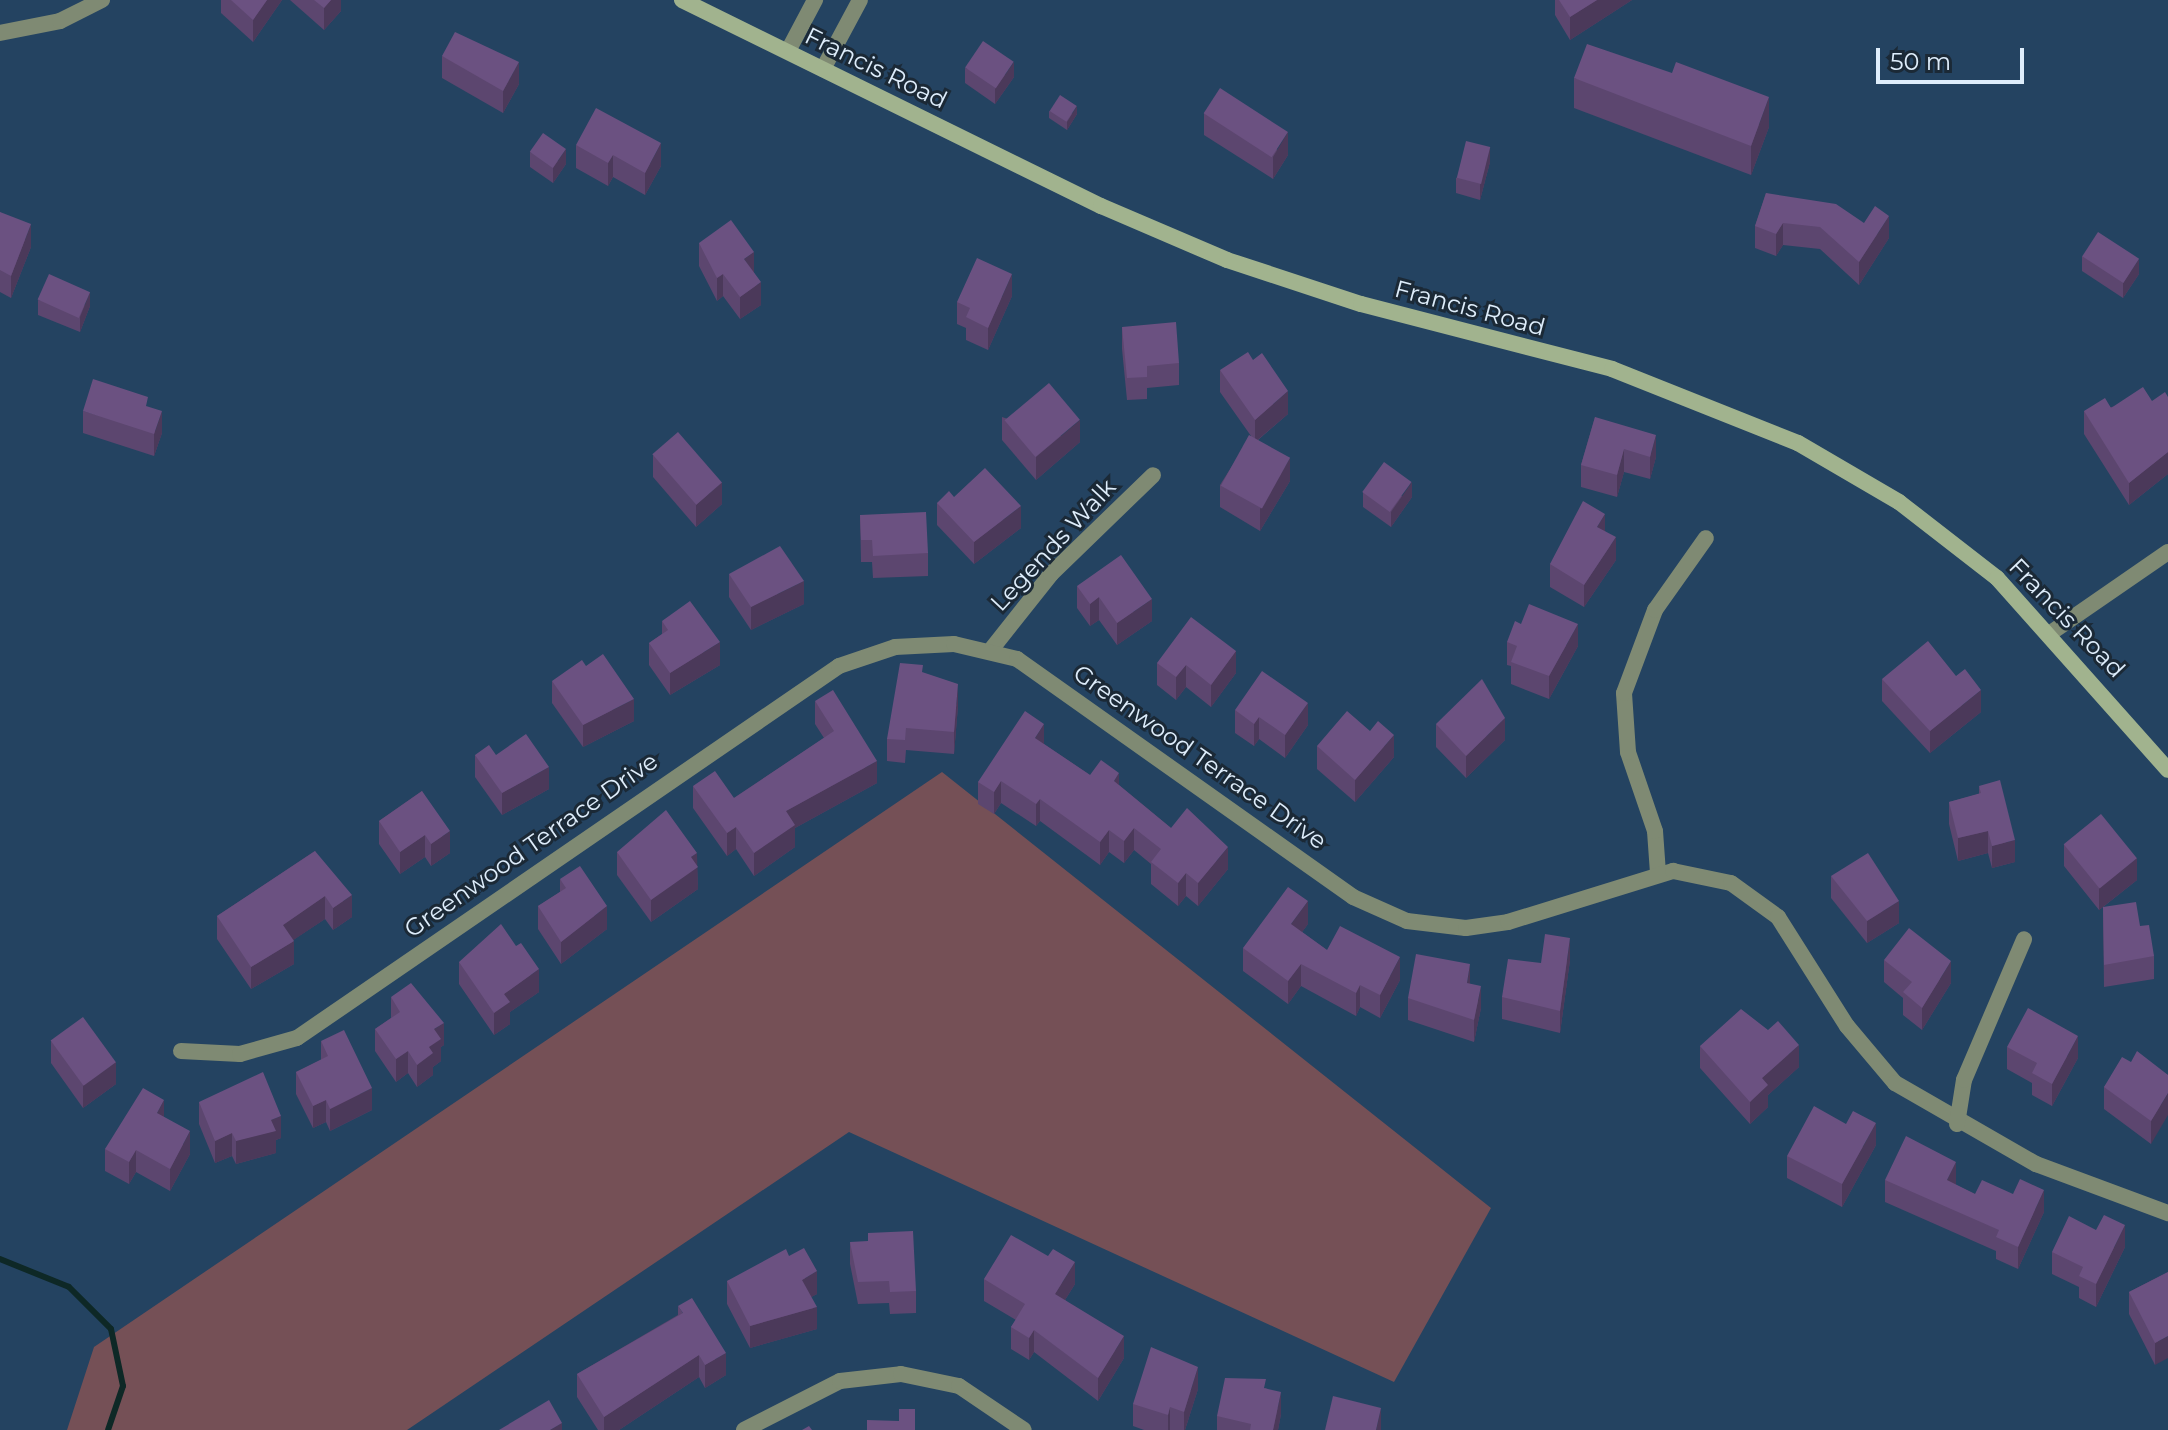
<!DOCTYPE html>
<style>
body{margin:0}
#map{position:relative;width:2168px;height:1430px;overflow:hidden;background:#244361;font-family:Montserrat,sans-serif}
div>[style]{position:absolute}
.green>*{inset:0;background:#755056}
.stream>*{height:6px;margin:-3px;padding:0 3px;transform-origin:3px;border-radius:3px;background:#0e2826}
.street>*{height:16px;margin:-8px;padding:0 8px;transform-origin:8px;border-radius:8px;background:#7f8a73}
.secondary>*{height:16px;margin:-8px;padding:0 8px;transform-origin:8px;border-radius:8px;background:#a1b38e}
.wall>*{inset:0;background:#5c466f}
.shaded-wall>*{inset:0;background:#4b395a}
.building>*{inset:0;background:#6b5181;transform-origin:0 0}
span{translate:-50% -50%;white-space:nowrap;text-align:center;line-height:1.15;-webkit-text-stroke:6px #1b2936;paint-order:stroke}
.street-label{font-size:24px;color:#deedfb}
.scale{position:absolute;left:1876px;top:48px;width:148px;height:36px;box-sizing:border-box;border:4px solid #deedfb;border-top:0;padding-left:10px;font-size:24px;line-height:28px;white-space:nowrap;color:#deedfb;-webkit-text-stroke:6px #1b2936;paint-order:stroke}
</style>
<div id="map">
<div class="green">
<div style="clip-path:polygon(942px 772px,1491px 1208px,1394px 1382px,849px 1132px,407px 1430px,67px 1430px,94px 1347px)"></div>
</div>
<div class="stream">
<div style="left:0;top:1259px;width:74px;rotate:22.1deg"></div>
<div style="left:69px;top:1287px;width:59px;rotate:45deg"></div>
<div style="left:111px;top:1329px;width:58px;rotate:78.1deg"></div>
<div style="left:123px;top:1386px;width:46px;rotate:108.8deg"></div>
</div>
<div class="street">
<div style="left:0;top:33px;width:61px;rotate:-11.3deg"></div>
<div style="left:60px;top:21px;width:47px;rotate:-26.6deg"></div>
<div style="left:788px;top:51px;width:58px;rotate:-62.1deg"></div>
<div style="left:823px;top:69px;width:78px;rotate:-61.8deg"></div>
<div style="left:2052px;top:632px;width:141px;rotate:-34.6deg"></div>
<div style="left:990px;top:651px;width:98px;rotate:-51.6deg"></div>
<div style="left:1051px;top:574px;width:142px;rotate:-44.1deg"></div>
<div style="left:1658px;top:873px;width:42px;rotate:-94.1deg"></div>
<div style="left:1655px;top:831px;width:83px;rotate:-108.9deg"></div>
<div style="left:1628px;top:752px;width:59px;rotate:-93.9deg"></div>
<div style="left:1624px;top:693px;width:89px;rotate:-69.5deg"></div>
<div style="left:1655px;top:610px;width:88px;rotate:-54.7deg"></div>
<div style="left:181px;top:1051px;width:59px;rotate:2.9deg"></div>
<div style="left:240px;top:1054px;width:59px;rotate:-15.7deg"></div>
<div style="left:297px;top:1038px;width:657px;rotate:-34.46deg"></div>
<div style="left:839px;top:666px;width:59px;rotate:-18.7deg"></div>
<div style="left:895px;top:647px;width:59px;rotate:-2.9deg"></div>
<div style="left:954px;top:644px;width:65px;rotate:13.4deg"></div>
<div style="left:1017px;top:659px;width:412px;rotate:35.3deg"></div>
<div style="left:1353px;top:897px;width:59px;rotate:24deg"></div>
<div style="left:1407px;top:921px;width:59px;rotate:6.8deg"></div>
<div style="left:1466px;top:928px;width:42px;rotate:-8.1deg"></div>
<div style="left:1508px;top:922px;width:173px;rotate:-17.2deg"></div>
<div style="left:1673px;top:871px;width:59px;rotate:11.7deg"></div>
<div style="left:1731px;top:883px;width:58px;rotate:35.9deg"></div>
<div style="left:1778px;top:917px;width:129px;rotate:57.7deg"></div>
<div style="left:1847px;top:1026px;width:75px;rotate:49.9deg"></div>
<div style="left:1895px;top:1083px;width:163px;rotate:29.9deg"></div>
<div style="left:2036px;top:1164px;width:141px;rotate:20.4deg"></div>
<div style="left:1957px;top:1124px;width:45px;rotate:-81deg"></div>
<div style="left:1964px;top:1080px;width:153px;rotate:-66.9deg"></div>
<div style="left:744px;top:1430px;width:108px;rotate:-27deg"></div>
<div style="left:840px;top:1381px;width:61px;rotate:-6.5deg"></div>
<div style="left:901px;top:1374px;width:59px;rotate:11.7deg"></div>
<div style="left:959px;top:1386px;width:78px;rotate:34.1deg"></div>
</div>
<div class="secondary">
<div style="left:682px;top:0;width:467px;rotate:26.2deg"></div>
<div style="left:1101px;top:206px;width:137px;rotate:23.2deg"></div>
<div style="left:1227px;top:260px;width:141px;rotate:18.2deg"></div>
<div style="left:1361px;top:304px;width:259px;rotate:14.5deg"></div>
<div style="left:1612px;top:369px;width:200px;rotate:21.7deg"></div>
<div style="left:1798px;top:443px;width:117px;rotate:30.3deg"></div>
<div style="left:1899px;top:502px;width:124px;rotate:37.8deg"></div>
<div style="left:1997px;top:578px;width:257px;rotate:48.3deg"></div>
</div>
<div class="wall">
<div style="clip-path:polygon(221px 0,282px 0,253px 42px,221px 13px)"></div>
<div style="clip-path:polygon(290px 0,341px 0,341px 11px,324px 30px)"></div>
<div style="clip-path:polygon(1555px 0,1632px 0,1570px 40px,1555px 15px)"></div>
<div style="clip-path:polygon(442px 56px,519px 84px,503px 113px,442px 78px)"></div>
<div style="clip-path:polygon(965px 68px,1014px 77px,995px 104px,965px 83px)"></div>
<div style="clip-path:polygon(1574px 78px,1769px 127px,1751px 175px,1574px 108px)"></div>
<div style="clip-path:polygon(1049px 111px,1077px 114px,1067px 130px,1049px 118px)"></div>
<div style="clip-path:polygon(1204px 113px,1288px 155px,1273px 179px,1204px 135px)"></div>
<div style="clip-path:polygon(576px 145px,661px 166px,645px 195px,613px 177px,608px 186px,576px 168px)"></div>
<div style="clip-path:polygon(530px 152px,566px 164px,553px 183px,530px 167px)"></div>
<div style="clip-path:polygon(1490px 162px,1480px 200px,1456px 193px,1456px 178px)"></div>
<div style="clip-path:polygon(1766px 193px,1889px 238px,1859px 285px,1820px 249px,1783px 245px,1776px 256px,1755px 248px,1755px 226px)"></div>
<div style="clip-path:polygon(0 212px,31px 247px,11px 298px,0 292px)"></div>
<div style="clip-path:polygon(699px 243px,754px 273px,761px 305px,740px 319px,723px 296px,717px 301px,699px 266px)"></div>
<div style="clip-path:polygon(2082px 256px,2139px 274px,2123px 298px,2082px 271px)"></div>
<div style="clip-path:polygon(1012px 296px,988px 350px,966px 340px,966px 328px,957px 324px,957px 302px)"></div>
<div style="clip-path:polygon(38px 300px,90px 306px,80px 332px,38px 315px)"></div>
<div style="clip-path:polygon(1122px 327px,1179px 363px,1179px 385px,1147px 388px,1147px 399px,1127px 400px,1122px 349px)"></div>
<div style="clip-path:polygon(1220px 370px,1288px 414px,1258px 440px,1290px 481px,1260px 531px,1220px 507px,1220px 485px,1251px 436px,1220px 392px)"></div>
<div style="clip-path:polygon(2168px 397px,2168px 474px,2129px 505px,2084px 434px,2084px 411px,2152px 401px)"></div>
<div style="clip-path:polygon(83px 411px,162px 433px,154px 456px,83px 433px)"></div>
<div style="clip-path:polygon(1002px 417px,1080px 442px,1036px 480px,1002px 440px)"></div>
<div style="clip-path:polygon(1595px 417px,1656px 457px,1650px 479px,1624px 472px,1617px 497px,1581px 487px,1581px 465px)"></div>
<div style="clip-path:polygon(653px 455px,722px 504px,696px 527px,653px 477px)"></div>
<div style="clip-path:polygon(1363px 492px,1412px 497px,1391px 527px,1363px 507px)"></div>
<div style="clip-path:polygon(954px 497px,1021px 528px,974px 564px,937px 525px,937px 503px)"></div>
<div style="clip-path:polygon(860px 515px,928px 553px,928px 576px,873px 578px,872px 562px,861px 562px)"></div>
<div style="clip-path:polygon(1605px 531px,1616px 560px,1584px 607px,1550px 587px,1550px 564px)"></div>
<div style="clip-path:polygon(729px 574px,804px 604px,751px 630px,729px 597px)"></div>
<div style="clip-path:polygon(1077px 586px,1152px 621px,1117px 645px,1099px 620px,1090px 626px,1077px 608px)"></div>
<div style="clip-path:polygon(662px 621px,720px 665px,670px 695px,649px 665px,649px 643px,662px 634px)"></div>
<div style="clip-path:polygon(1507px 642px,1578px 646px,1549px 699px,1511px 684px,1511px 666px,1507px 665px)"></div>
<div style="clip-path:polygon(1236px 651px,1236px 673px,1211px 707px,1186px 687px,1176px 700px,1157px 685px,1157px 663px)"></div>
<div style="clip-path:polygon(923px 673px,958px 706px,954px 754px,906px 750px,905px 763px,887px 761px,887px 739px)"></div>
<div style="clip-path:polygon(1882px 679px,1981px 712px,1930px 753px,1882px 701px)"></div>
<div style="clip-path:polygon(552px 681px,634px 721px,583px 747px,552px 703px)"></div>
<div style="clip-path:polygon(815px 701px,877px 783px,795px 828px,795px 847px,754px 876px,736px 849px,727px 856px,693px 808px,693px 786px,734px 798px,824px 738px,815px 724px)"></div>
<div style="clip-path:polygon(1235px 710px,1308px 725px,1285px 758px,1259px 739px,1254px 746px,1235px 733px)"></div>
<div style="clip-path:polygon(1436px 724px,1505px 740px,1466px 778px,1436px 747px)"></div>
<div style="clip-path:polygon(1370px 731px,1394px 757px,1355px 802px,1317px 769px,1317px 746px)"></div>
<div style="clip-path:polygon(1044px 744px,1090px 775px,1119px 785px,1171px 828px,1228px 869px,1198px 906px,1186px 896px,1178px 906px,1151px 884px,1151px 864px,1134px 850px,1124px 863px,1109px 852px,1100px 865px,1040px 821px,1036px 826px,1001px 803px,994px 814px,978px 804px,978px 782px)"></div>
<div style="clip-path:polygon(475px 755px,496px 755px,549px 789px,502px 815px,475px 777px)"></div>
<div style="clip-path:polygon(1979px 786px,2015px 862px,1992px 868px,1988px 853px,1958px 861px,1949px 824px,1949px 802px,1979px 794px)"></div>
<div style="clip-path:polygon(422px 791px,450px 853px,431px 866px,425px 857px,400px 874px,379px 844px,379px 821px)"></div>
<div style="clip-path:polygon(2064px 844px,2137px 880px,2103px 907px,2140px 926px,2154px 956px,2154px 979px,2104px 987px,2103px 907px,2099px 910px,2064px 866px)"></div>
<div style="clip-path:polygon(315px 851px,352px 917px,333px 930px,325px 919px,293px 940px,294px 964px,251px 989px,217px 939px,217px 916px)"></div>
<div style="clip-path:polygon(617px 852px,697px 866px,698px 889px,651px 922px,617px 875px)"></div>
<div style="clip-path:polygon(1831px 876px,1899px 923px,1867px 943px,1831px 898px)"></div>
<div style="clip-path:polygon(560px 879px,607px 929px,561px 964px,538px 929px,538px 906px,560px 892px)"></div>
<div style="clip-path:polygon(1308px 924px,1302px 932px,1327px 950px,1400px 980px,1380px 1018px,1360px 1007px,1356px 1016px,1301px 986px,1288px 1004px,1243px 971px,1243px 948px)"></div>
<div style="clip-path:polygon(516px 946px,539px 992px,510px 1012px,510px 1024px,494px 1035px,459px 984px,459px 962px)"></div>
<div style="clip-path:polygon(1570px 960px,1560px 1033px,1502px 1019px,1502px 997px,1541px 963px)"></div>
<div style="clip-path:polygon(1884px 960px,1951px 983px,1922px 1030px,1903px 1015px,1903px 998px,1884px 982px)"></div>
<div style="clip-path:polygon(1470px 984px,1481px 1008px,1474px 1042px,1408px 1020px,1408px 998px)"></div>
<div style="clip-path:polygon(391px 997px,444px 1045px,441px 1047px,441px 1061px,433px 1067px,433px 1075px,417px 1087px,408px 1073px,396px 1082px,375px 1051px,375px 1029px,391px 1018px)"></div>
<div style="clip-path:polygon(1768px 1030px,1799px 1067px,1768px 1095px,1768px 1107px,1750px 1124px,1700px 1068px,1700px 1046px)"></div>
<div style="clip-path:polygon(51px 1041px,116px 1084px,83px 1108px,51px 1063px)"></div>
<div style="clip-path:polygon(321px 1041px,372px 1110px,330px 1131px,326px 1122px,313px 1128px,296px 1094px,296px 1072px,321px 1060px)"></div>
<div style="clip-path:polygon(2007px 1047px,2078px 1058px,2052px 1106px,2032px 1095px,2032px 1083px,2007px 1069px)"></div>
<div style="clip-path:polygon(2131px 1062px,2168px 1075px,2151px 1144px,2104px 1109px,2104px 1087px)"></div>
<div style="clip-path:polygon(199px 1102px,281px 1138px,276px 1140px,276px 1153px,236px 1164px,232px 1156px,215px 1163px,199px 1124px)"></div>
<div style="clip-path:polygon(164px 1117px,190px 1154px,170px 1191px,136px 1172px,129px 1184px,105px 1171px,105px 1149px)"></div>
<div style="clip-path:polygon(1876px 1145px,1842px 1207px,1787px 1178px,1787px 1156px)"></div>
<div style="clip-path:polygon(1885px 1180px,1956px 1185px,1975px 1194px,2044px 1212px,2018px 1269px,1996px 1259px,1996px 1251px,1885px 1202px)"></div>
<div style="clip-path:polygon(850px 1242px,916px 1291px,916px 1313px,890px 1314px,889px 1303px,858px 1304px,850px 1264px)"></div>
<div style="clip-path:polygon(2125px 1247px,2096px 1307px,2079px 1298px,2079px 1287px,2052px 1274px,2052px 1252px)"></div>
<div style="clip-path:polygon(789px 1256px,817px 1294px,811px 1297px,817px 1329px,750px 1348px,727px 1304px,727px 1281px)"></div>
<div style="clip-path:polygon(2168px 1272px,2155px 1365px,2129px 1314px,2129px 1292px)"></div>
<div style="clip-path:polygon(984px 1279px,1075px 1284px,1065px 1300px,1124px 1358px,1098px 1401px,1034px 1352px,1029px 1360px,1011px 1349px,1011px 1327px,1016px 1320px,984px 1301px)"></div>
<div style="clip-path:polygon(678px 1306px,726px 1375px,705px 1388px,699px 1377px,619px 1430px,598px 1430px,577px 1397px,577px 1374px,678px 1315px)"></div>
<div style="clip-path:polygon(1266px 1388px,1281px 1414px,1278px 1430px,1217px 1430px,1217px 1416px)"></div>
<div style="clip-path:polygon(1198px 1389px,1185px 1430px,1144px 1430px,1133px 1426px,1133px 1404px)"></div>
</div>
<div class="shaded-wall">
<div style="clip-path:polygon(267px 0,282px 0,253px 42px,253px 20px)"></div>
<div style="clip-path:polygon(331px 0,341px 0,341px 11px,324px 30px,324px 8px)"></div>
<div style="clip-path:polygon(1597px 0,1632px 0,1570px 40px,1570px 17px)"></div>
<div style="clip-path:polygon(519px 62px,519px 84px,503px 113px,503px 91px)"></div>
<div style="clip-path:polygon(1014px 62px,1014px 77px,995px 104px,995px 89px)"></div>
<div style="clip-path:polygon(1769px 97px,1769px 127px,1751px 175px,1751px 146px)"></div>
<div style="clip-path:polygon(1077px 106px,1077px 114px,1067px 130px,1067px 122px)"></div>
<div style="clip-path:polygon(1288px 132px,1288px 155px,1273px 179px,1273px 157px)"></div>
<div style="clip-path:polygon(661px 143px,661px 166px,645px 195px,645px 173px)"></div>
<div style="clip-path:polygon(1490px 147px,1490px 162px,1480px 200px,1480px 185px)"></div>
<div style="clip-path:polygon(566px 149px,566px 164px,553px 183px,553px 168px)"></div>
<div style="clip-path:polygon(613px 155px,613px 177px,608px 186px,608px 163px)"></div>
<div style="clip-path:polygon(1889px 216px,1889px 238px,1859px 285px,1859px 262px)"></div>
<div style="clip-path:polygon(1783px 223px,1783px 245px,1776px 256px,1776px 234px)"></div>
<div style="clip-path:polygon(31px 224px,31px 247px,11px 298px,11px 276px)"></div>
<div style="clip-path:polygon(754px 252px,754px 274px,744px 259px)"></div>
<div style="clip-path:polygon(2139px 259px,2139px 274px,2123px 298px,2123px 283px)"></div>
<div style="clip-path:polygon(723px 274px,723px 296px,717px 301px,717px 278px)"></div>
<div style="clip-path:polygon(1012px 274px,1012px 296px,988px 350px,988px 328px)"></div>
<div style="clip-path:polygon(761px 282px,761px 305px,740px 319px,740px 297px)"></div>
<div style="clip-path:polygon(90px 292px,90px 306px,80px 332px,80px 317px)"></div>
<div style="clip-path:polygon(1288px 391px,1288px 414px,1255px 442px,1255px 420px)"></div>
<div style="clip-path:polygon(162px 411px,162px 433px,154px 456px,154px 434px)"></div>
<div style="clip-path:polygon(1080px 420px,1080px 442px,1036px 480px,1036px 457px)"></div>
<div style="clip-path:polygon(1656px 435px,1656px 457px,1650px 479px,1650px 457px)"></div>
<div style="clip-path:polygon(1624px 449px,1624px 472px,1617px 497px,1617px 475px)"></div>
<div style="clip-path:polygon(2168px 452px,2168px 474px,2129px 505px,2129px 483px)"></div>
<div style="clip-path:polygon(1290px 458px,1290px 481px,1260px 531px,1260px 509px)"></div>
<div style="clip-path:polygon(722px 482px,722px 504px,696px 527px,696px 505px)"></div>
<div style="clip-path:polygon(1412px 482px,1412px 497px,1391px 527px,1391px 512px)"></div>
<div style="clip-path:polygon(1021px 506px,1021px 528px,974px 564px,974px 542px)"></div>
<div style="clip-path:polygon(1605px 514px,1605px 536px,1597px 527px)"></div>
<div style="clip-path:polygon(1616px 537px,1616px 560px,1584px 607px,1584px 585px)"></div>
<div style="clip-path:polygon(804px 581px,804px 604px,751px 630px,751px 607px)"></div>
<div style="clip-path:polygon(1099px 597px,1099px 620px,1090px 626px,1090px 604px)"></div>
<div style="clip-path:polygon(1152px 599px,1152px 621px,1117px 645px,1117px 623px)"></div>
<div style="clip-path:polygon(1578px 624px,1578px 646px,1549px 699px,1549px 676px)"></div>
<div style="clip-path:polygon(720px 642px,720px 665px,670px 695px,670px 673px)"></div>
<div style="clip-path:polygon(1236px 651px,1236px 673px,1211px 707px,1211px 685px)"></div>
<div style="clip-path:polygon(1186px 665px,1186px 687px,1176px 700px,1176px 677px)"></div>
<div style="clip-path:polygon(958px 684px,958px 706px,954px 754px,954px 732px)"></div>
<div style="clip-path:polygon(1981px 690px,1981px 712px,1930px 753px,1930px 731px)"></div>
<div style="clip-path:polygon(634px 699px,634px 721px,583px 747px,583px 725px)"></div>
<div style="clip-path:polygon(1308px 703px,1308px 725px,1285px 758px,1285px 735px)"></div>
<div style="clip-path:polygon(1259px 717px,1259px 739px,1254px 746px,1254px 724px)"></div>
<div style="clip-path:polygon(1505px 718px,1505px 740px,1466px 778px,1466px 756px)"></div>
<div style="clip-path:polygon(1044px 724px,1044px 747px,1035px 738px)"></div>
<div style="clip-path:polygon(1394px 735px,1394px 757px,1355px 802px,1355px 780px)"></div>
<div style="clip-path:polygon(877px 761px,877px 783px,795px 828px,795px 847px,754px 876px,754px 853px,786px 811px)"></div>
<div style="clip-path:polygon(549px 767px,549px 789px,502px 815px,502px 793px)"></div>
<div style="clip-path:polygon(1119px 773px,1119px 795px,1114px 781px)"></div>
<div style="clip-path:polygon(1001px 781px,1001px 803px,994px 814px,994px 792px)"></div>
<div style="clip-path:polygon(1040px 799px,1040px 821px,1036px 826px,1036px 804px)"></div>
<div style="clip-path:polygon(736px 827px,736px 849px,727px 856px,727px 833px)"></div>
<div style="clip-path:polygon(1134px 828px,1134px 850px,1124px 863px,1124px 841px)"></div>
<div style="clip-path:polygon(1109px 830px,1109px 852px,1100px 865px,1100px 842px)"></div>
<div style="clip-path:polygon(450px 831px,450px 853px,431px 866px,431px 844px)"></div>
<div style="clip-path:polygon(1988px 831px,1988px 853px,1958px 861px,1958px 838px)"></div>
<div style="clip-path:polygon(425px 835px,425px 857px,400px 874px,400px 852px)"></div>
<div style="clip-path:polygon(2015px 840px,2015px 862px,1992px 868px,1992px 846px)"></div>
<div style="clip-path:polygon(1228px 847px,1228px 869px,1198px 906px,1198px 883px)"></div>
<div style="clip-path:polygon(697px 853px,698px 889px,651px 922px,651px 900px,691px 857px)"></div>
<div style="clip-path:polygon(2137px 858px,2137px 880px,2099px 910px,2099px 888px)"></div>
<div style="clip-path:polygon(1186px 873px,1186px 896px,1178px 906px,1178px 883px)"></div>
<div style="clip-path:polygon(352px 895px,352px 917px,333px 930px,333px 908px)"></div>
<div style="clip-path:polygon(325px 896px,325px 919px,283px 947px,283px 925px)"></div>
<div style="clip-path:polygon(1308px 901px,1308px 924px,1291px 947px,1291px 924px)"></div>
<div style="clip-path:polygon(1899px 901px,1899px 923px,1867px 943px,1867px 921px)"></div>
<div style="clip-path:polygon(607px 906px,607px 929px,561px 964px,561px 942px)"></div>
<div style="clip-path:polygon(1570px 938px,1570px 960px,1560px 1033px,1560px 1011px)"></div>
<div style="clip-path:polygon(294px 941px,294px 964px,251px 989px,251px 967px)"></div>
<div style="clip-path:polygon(1400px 957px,1400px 980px,1380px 1018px,1380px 995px)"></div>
<div style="clip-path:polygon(1951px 961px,1951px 983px,1922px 1030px,1922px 1008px)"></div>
<div style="clip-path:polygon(1301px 964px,1301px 986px,1288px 1004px,1288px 981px)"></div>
<div style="clip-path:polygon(1470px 964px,1470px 986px,1467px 983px)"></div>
<div style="clip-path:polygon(539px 969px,539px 992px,510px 1012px,510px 1024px,494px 1035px,494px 1013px,504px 994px)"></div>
<div style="clip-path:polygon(1360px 985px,1360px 1007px,1356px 1016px,1356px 993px)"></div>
<div style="clip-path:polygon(1481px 986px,1481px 1008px,1474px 1042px,1474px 1020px)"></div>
<div style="clip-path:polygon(444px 1023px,444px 1045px,441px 1047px,441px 1061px,433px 1067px,433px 1075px,417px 1087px,417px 1065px,429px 1047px,434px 1029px)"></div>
<div style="clip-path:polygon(2078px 1036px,2078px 1058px,2052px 1106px,2052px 1084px)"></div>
<div style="clip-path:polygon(1799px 1045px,1799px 1067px,1768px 1095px,1768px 1107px,1750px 1124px,1750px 1102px,1762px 1078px)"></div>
<div style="clip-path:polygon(408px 1051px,408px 1073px,396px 1082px,396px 1059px)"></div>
<div style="clip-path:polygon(116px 1062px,116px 1084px,83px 1108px,83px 1085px)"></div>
<div style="clip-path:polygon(372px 1088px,372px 1110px,330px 1131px,330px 1109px)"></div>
<div style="clip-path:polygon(2168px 1093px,2168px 1115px,2151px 1144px,2151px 1121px)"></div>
<div style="clip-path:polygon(164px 1100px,164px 1122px,157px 1113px)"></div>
<div style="clip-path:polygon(326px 1100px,326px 1122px,313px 1128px,313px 1106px)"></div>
<div style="clip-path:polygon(281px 1116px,281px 1138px,276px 1140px,276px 1153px,236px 1164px,236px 1141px,271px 1120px)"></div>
<div style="clip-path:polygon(1876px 1123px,1876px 1145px,1842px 1207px,1842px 1184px)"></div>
<div style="clip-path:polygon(190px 1131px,190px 1154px,170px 1191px,170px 1169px)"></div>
<div style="clip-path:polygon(232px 1133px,232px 1156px,215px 1163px,215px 1141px)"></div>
<div style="clip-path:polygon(136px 1150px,136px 1172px,129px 1184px,129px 1162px)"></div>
<div style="clip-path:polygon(1956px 1162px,1956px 1184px,1947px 1202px,1947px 1180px)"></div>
<div style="clip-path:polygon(2044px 1190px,2044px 1212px,2018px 1269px,2018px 1247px)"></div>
<div style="clip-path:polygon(2125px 1225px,2125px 1247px,2096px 1307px,2096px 1284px)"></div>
<div style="clip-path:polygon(1075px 1262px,1075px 1284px,1055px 1316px,1055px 1294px)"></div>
<div style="clip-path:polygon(817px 1271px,817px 1294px,802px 1302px,802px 1280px)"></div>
<div style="clip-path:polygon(817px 1307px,817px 1329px,750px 1348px,750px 1326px)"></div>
<div style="clip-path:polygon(1034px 1330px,1034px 1352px,1029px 1360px,1029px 1338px)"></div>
<div style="clip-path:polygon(1124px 1336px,1124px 1358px,1098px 1401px,1098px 1378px)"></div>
<div style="clip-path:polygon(2168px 1336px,2168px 1358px,2155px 1365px,2155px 1343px)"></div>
<div style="clip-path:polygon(726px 1353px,726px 1375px,705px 1388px,705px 1365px)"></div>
<div style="clip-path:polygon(699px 1355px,699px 1377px,619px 1430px,604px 1430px,604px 1417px)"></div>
<div style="clip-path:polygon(1198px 1367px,1198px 1389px,1185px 1430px,1184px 1430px,1184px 1412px)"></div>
<div style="clip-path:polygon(1281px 1392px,1281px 1414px,1278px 1430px,1273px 1430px)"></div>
<div style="clip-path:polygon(1170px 1407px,1170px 1430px,1168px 1430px,1168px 1415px)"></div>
<div style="clip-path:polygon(1381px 1408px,1381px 1430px,1376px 1430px)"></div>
<div style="clip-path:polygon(562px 1423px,562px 1430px,550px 1430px)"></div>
</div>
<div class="building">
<div style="clip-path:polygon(231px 0,267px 0,253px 20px)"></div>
<div style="clip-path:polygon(314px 0,331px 0,324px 8px)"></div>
<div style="clip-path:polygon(1559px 0,1597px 0,1570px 17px)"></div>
<div style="clip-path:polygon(455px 32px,519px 62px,503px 91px,442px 56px)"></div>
<div style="left:983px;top:41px;width:37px;height:32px;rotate:34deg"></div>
<div style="clip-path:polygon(1587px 44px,1672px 73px,1676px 62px,1769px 97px,1751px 146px,1574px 78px)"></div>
<div style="left:1220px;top:88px;width:81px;height:30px;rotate:33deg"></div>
<div style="left:1060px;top:95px;width:20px;height:19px;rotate:33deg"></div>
<div style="clip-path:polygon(596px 108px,661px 143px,645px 173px,613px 155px,608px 163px,576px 145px)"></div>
<div style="left:543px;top:133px;width:28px;height:23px;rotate:35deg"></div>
<div style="left:1466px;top:141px;width:25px;height:38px;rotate:14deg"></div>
<div style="clip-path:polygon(1766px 193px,1836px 204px,1864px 223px,1875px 206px,1889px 216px,1859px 262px,1820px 227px,1783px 223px,1776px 234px,1755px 226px)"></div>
<div style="clip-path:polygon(0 212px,31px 224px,11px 276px,0 270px)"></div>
<div style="clip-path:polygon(731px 220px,754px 252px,744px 259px,761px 282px,740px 297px,723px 274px,717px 278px,699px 243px)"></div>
<div style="left:2098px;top:232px;width:49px;height:29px;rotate:33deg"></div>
<div style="clip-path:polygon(977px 258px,1012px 274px,988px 328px,966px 317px,970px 308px,957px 302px)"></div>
<div style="left:49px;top:274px;width:45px;height:28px;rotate:24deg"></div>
<div style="clip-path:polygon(1176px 322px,1179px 363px,1147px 366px,1147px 377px,1127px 378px,1122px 327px)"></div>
<div style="clip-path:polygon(1248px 352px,1253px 360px,1262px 353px,1288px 391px,1255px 420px,1220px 370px)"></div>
<div style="clip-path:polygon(93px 379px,148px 397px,146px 406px,162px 411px,154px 434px,83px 411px)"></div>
<div style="left:1049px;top:383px;width:48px;height:58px;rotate:50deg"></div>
<div style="clip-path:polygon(2143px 387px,2152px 401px,2165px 392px,2168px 397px,2168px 452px,2129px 483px,2084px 411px,2105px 398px,2111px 408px)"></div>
<div style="clip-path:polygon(1595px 417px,1656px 435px,1650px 457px,1624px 449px,1617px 475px,1581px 465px)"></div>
<div style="left:678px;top:432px;width:67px;height:34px;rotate:49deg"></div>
<div style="left:1249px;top:435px;width:47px;height:58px;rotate:29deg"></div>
<div style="left:1384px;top:462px;width:34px;height:37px;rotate:36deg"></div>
<div style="clip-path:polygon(985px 468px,1021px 506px,974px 542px,937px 503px,949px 491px,954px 497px)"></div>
<div style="clip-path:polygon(1583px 501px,1605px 514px,1597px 527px,1616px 537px,1584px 585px,1550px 564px)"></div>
<div style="clip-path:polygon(926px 512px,928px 553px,873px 556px,872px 540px,861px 540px,860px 515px)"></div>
<div style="clip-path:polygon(780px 546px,804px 581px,751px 607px,729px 574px)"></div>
<div style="clip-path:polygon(1121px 555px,1152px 599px,1117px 623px,1099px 597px,1090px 604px,1077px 586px)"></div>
<div style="clip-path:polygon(690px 601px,720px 642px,670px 673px,649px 643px,668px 630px,662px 621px)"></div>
<div style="clip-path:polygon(1529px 604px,1578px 624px,1549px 676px,1511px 662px,1517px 646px,1507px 642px,1515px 621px,1521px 624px)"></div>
<div style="clip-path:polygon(1191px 617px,1236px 651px,1211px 685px,1186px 665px,1176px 677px,1157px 663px)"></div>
<div style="clip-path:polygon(1928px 641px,1956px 676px,1965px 669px,1981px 690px,1930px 731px,1882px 679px)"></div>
<div style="clip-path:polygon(603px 654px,634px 699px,583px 725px,552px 681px,582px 660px,586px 666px)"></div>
<div style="clip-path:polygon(900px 663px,923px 665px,922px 672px,958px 684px,954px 732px,906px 728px,905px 740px,887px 739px)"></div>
<div style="clip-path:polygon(1262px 671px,1308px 703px,1285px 735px,1259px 717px,1254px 724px,1235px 710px)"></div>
<div style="clip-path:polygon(1482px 679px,1505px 718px,1466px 756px,1436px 724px)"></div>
<div style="clip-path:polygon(833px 690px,877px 761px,786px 811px,795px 825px,754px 853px,736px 827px,727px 833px,693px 786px,715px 771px,734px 798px,834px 731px,815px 701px)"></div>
<div style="clip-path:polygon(1025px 711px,1044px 724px,1035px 738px,1090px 775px,1101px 760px,1119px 773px,1114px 781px,1171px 828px,1187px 808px,1228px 847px,1198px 883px,1186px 873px,1178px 883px,1151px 862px,1161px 849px,1134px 828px,1124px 841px,1109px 830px,1100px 842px,1040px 799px,1036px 804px,1001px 781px,994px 792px,978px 782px)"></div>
<div style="clip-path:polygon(1347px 711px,1370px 731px,1378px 721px,1394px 735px,1355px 780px,1317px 746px)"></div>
<div style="clip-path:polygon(526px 734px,549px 767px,502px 793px,475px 755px,489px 745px,496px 755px)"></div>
<div style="clip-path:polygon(2000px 780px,2015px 840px,1992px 846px,1988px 831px,1958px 838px,1949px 802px,1981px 793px,1979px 786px)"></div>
<div style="clip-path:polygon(422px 791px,450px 831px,431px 844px,425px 835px,400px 852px,379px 821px)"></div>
<div style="clip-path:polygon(666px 810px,697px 853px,691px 857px,698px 867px,651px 900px,617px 852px)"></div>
<div style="left:2101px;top:814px;width:57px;height:48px;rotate:51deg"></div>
<div style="clip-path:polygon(315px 851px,352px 895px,333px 908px,325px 896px,283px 925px,294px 941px,251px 967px,217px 916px)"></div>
<div style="clip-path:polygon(1868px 853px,1899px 901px,1867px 921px,1831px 876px)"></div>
<div style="clip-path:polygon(580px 866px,607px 906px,561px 942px,538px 906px,566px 888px,560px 879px)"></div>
<div style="clip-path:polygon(1288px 887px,1308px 901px,1291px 924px,1327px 950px,1340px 926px,1400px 957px,1380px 995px,1360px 985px,1356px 993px,1301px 964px,1288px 981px,1243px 948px)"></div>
<div style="clip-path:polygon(2136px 902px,2140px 926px,2149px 925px,2154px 956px,2104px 965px,2103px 907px)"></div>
<div style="clip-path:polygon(501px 924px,516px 946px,521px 943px,539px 969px,504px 994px,510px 1002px,494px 1013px,459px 962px)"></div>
<div style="clip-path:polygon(1909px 928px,1951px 961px,1922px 1008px,1903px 992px,1912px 982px,1884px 960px)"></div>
<div style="clip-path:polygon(1545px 934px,1570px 938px,1560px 1011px,1502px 997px,1508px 959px,1541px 963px)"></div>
<div style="clip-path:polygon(1416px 954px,1470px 964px,1467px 983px,1481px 986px,1474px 1020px,1408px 998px)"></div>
<div style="clip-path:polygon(411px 983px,444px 1023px,434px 1029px,441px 1039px,429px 1047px,433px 1053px,417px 1065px,408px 1051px,396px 1059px,375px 1029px,400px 1012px,391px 997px)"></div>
<div style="clip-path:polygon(2028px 1008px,2078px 1036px,2052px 1084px,2032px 1073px,2037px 1063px,2007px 1047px)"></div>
<div style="clip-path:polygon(1741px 1009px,1768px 1030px,1778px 1021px,1799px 1045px,1762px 1078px,1768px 1085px,1750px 1102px,1700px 1046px)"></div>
<div style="left:83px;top:1017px;width:56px;height:40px;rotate:54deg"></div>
<div style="clip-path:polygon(344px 1030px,372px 1088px,330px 1109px,326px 1100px,313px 1106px,296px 1072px,328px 1056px,321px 1041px)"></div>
<div style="clip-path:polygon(2137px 1051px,2168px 1075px,2168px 1093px,2151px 1121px,2104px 1087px,2122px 1057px,2131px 1062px)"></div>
<div style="clip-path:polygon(263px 1072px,281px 1116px,271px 1120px,276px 1131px,236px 1141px,232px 1133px,215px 1141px,199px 1102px)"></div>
<div style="clip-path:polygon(143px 1088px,164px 1100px,157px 1113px,190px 1131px,170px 1169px,136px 1150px,129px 1162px,105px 1149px)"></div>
<div style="clip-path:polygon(1814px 1106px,1846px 1124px,1853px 1111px,1876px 1123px,1842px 1184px,1787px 1156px)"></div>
<div style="clip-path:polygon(1906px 1136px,1956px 1162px,1947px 1180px,1975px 1194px,1982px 1180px,2013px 1194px,2020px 1179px,2044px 1190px,2018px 1247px,1996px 1237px,1999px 1230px,1885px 1180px)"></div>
<div style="clip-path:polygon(2104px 1215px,2125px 1225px,2096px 1284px,2079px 1276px,2083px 1267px,2052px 1252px,2069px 1216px,2096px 1230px)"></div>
<div style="clip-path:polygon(913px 1231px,916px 1291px,890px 1292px,889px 1281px,858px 1282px,850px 1242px,868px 1241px,868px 1233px)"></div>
<div style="clip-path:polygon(1011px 1235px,1048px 1256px,1053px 1249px,1075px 1262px,1055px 1294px,1124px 1336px,1098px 1378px,1034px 1330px,1029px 1338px,1011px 1327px,1025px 1304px,984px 1279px)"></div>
<div style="clip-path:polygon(804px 1248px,817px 1271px,802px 1280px,817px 1307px,750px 1326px,727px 1281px,786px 1249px,789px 1256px)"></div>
<div style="clip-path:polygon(2168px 1272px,2168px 1336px,2155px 1343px,2129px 1292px)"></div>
<div style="clip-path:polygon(692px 1298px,726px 1353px,705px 1365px,699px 1355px,604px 1417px,577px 1374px,683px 1313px,678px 1306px)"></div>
<div style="clip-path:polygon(1151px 1347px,1198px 1367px,1184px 1412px,1170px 1407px,1168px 1415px,1133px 1404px)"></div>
<div style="clip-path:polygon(1225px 1378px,1266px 1379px,1264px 1388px,1281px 1392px,1273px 1430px,1250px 1430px,1251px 1424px,1217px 1416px)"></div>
<div style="clip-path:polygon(1333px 1396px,1381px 1408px,1376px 1430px,1325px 1430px)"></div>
<div style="clip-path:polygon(549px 1400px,562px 1423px,550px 1430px,499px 1430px)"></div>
<div style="clip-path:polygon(899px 1409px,915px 1409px,915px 1430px,867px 1430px,867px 1420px,899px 1421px)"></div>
<div style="clip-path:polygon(809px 1426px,812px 1430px,802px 1430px)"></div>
</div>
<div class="street-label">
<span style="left:876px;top:68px;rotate:26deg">Francis Road</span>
<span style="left:1470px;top:308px;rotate:15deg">Francis Road</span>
<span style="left:1053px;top:545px;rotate:-47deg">Legends Walk</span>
<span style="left:2067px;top:618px;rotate:46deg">Francis Road</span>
<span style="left:1200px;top:757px;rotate:35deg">Greenwood Terrace Drive</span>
<span style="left:531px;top:845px;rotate:-35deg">Greenwood Terrace Drive</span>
</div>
<div class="scale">50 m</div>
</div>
